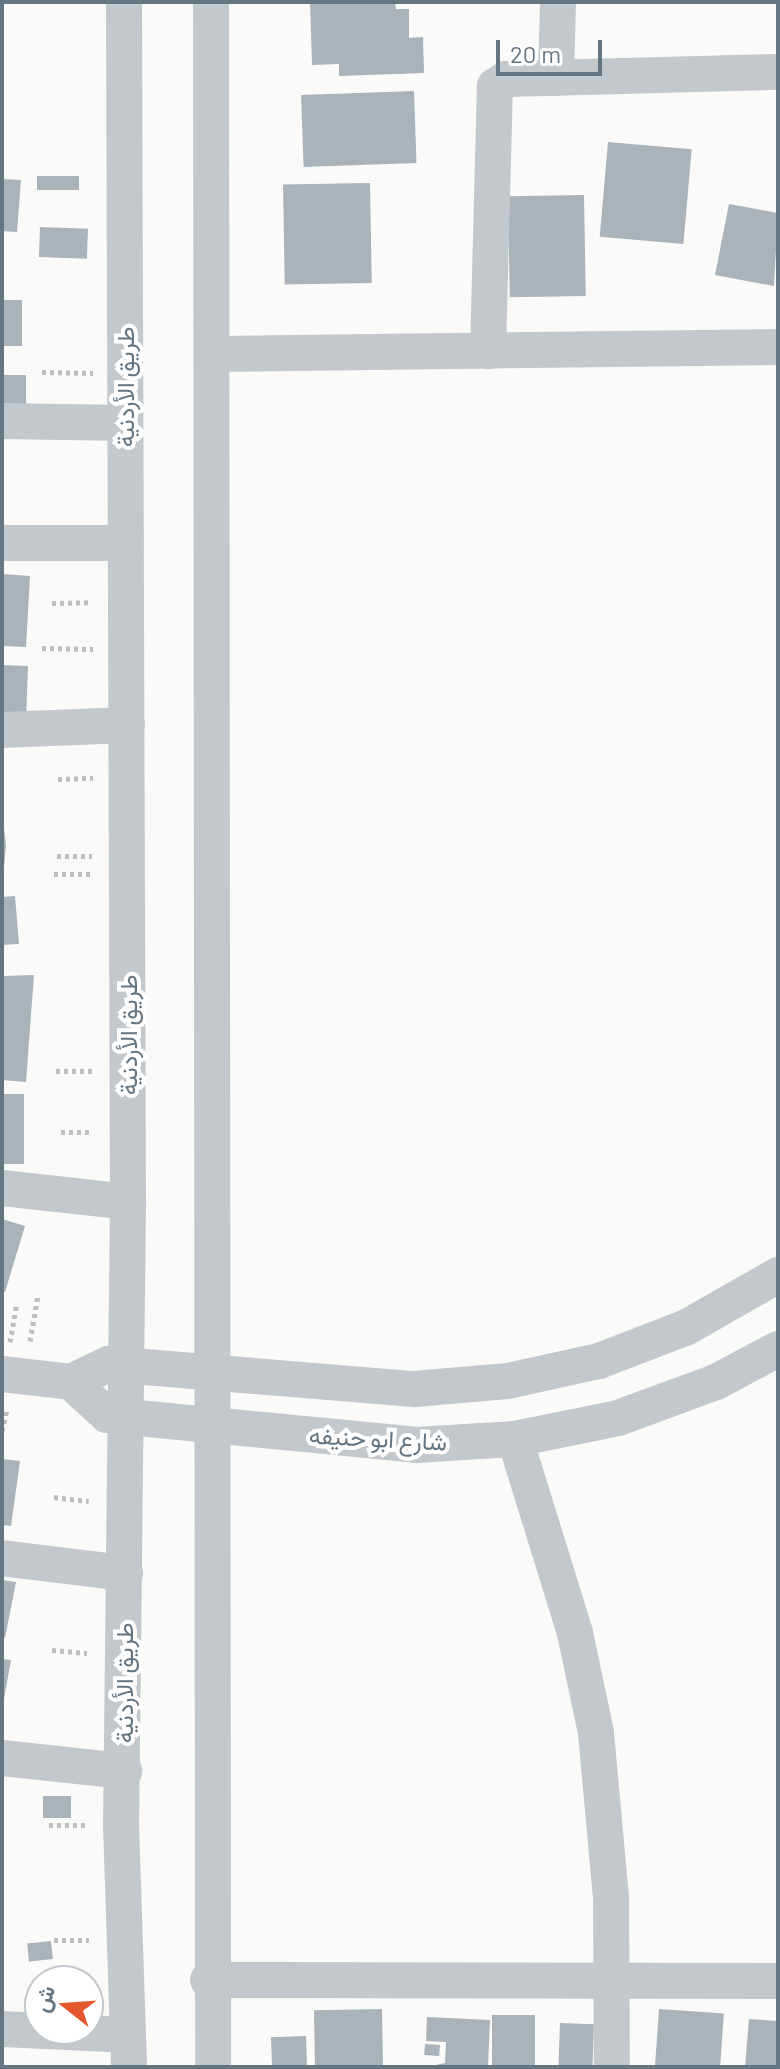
<!DOCTYPE html>
<meta charset="utf-8">
<style>
body{margin:0}
#map{position:relative;width:780px;height:2069px;overflow:hidden;background:#fafaf8;font-family:Barlow,Vazirmatn,sans-serif}
div>[style]{position:absolute}
.building>*{inset:0;background:#aab3b9;transform-origin:0 0}
.path>*{height:5px;margin-top:-2.5px;transform-origin:0;background:repeating-linear-gradient(90deg,#bbbfc2 0 4px,transparent 0 8px)}
.minor>*{height:36px;margin:-18px;padding:0 18px;transform-origin:18px;border-radius:18px;background:#c3c8cc}
span{translate:-50% -50%;white-space:nowrap;text-align:center;line-height:1.15;-webkit-text-stroke:8px #fff;paint-order:stroke}
.street-label{font-size:24px;color:#657683}
.frame{position:absolute;inset:0;border:4px solid #657683;pointer-events:none}
.north{position:absolute;left:24px;top:1965px;width:80px;height:80px;box-sizing:border-box;background:#fff;border:2px solid #c1c8cd;border-radius:50%;rotate:287deg;font-size:22px;font-weight:700;line-height:32px;text-align:center;color:#657683}
.north::after{content:'';display:block;margin:auto;width:28px;height:36px;background:#e4572e;clip-path:polygon(50% 0,100% 100%,50% 72%,0 100%)}
.scale{position:absolute;left:496px;top:40px;width:106px;height:36px;box-sizing:border-box;border:4px solid #657683;border-top:0;padding-left:10px;font-size:24px;line-height:28px;white-space:nowrap;color:#657683;-webkit-text-stroke:6px #fff;paint-order:stroke}
</style>
<div id="map">
<div class="building">
<div style="clip-path:polygon(310px 2px,395px 2px,396px 9px,409px 9px,409px 38px,423px 37px,424px 73px,339px 76px,339px 64px,312px 65px)"></div>
<div style="left:414px;top:91px;width:72px;height:113px;rotate:88deg"></div>
<div style="left:608px;top:142px;width:84px;height:95px;rotate:5deg"></div>
<div style="left:79px;top:176px;width:14px;height:42px;rotate:90deg"></div>
<div style="clip-path:polygon(2px 179px,21px 180px,17px 232px,2px 231px)"></div>
<div style="left:370px;top:183px;width:100px;height:87px;rotate:89deg"></div>
<div style="left:584px;top:195px;width:101px;height:76px;rotate:89deg"></div>
<div style="clip-path:polygon(729px 204px,778px 213px,774px 286px,715px 275px)"></div>
<div style="left:40px;top:227px;width:48px;height:30px;rotate:2deg"></div>
<div style="left:2px;top:300px;width:20px;height:46px"></div>
<div style="left:2px;top:375px;width:24px;height:35px"></div>
<div style="clip-path:polygon(2px 574px,30px 576px,26px 647px,2px 646px)"></div>
<div style="left:2px;top:665px;width:26px;height:55px;rotate:2deg"></div>
<div style="clip-path:polygon(4px 829px,6px 845px,4px 867px,2px 867px)"></div>
<div style="clip-path:polygon(15px 896px,19px 944px,2px 945px,2px 897px)"></div>
<div style="clip-path:polygon(34px 975px,26px 1082px,2px 1080px,2px 976px)"></div>
<div style="left:2px;top:1094px;width:22px;height:70px"></div>
<div style="clip-path:polygon(2px 1219px,25px 1226px,5px 1292px,2px 1291px)"></div>
<div style="clip-path:polygon(2px 1459px,20px 1461px,11px 1526px,2px 1525px)"></div>
<div style="clip-path:polygon(2px 1580px,16px 1582px,5px 1638px,2px 1637px)"></div>
<div style="clip-path:polygon(2px 1659px,11px 1660px,4px 1699px,2px 1699px)"></div>
<div style="left:43px;top:1796px;width:28px;height:22px"></div>
<div style="left:51px;top:1941px;width:18px;height:24px;rotate:84deg"></div>
<div style="left:382px;top:2009px;width:58px;height:68px;rotate:89deg"></div>
<div style="left:659px;top:2009px;width:65px;height:58px;rotate:4deg"></div>
<div style="left:492px;top:2015px;width:43px;height:52px"></div>
<div style="clip-path:polygon(427px 2017px,490px 2020px,488px 2067px,426px 2067px,445px 2063px,446px 2042px,426px 2041px)"></div>
<div style="clip-path:polygon(749px 2019px,778px 2021px,778px 2067px,745px 2067px)"></div>
<div style="left:560px;top:2023px;width:34px;height:44px;rotate:2deg"></div>
<div style="left:306px;top:2036px;width:31px;height:35px;rotate:88deg"></div>
<div style="left:425px;top:2044px;width:15px;height:11px;rotate:4deg"></div>
</div>
<div class="path">
<div style="left:42px;top:372px;width:51px;rotate:1.1deg"></div>
<div style="left:52px;top:603px;width:39px;rotate:-1deg"></div>
<div style="left:42px;top:648px;width:51px;rotate:1.1deg"></div>
<div style="left:58px;top:779px;width:35px;rotate:-2deg"></div>
<div style="left:57px;top:856px;width:35px"></div>
<div style="left:54px;top:874px;width:39px"></div>
<div style="left:56px;top:1071px;width:39px"></div>
<div style="left:61px;top:1132px;width:31px"></div>
<div style="left:30px;top:1341px;width:47px;rotate:-80.1deg"></div>
<div style="left:10px;top:1342px;width:39px;rotate:-80deg"></div>
<div style="left:2px;top:1431px;width:23px;rotate:-77deg"></div>
<div style="left:54px;top:1497px;width:35px;rotate:7deg"></div>
<div style="left:52px;top:1650px;width:35px;rotate:5deg"></div>
<div style="left:49px;top:1825px;width:39px"></div>
<div style="left:54px;top:1940px;width:35px"></div>
<div style="left:53px;top:1980px;width:39px"></div>
</div>
<div class="minor">
<div style="left:124px;top:2px;width:1200px;rotate:89.81deg"></div>
<div style="left:128px;top:1202px;width:623px;rotate:90.64deg"></div>
<div style="left:121px;top:1825px;width:242px;rotate:88.1deg"></div>
<div style="left:211px;top:2px;width:2065px;rotate:89.94deg"></div>
<div style="left:556px;top:78px;width:76px;rotate:-88.5deg"></div>
<div style="left:488px;top:351px;width:265px;rotate:-88.5deg"></div>
<div style="left:495px;top:86px;width:13px;rotate:-32deg"></div>
<div style="left:506px;top:79px;width:272px;rotate:-1.5deg"></div>
<div style="left:212px;top:354px;width:566px;rotate:-0.71deg"></div>
<div style="left:2px;top:421px;width:123px;rotate:0.9deg"></div>
<div style="left:2px;top:543px;width:124px"></div>
<div style="left:2px;top:730px;width:125px;rotate:-2.3deg"></div>
<div style="left:2px;top:1188px;width:127px;rotate:6.3deg"></div>
<div style="left:2px;top:1374px;width:69px;rotate:6.6deg"></div>
<div style="left:71px;top:1382px;width:41px;rotate:-25.9deg"></div>
<div style="left:108px;top:1364px;width:307px;rotate:4.7deg"></div>
<div style="left:414px;top:1389px;width:94px;rotate:-4.9deg"></div>
<div style="left:508px;top:1381px;width:93px;rotate:-12.4deg"></div>
<div style="left:599px;top:1361px;width:94px;rotate:-21.1deg"></div>
<div style="left:687px;top:1327px;width:105px;rotate:-29.7deg"></div>
<div style="left:71px;top:1382px;width:49px;rotate:42.5deg"></div>
<div style="left:107px;top:1415px;width:310px;rotate:5.5deg"></div>
<div style="left:416px;top:1445px;width:99px;rotate:-3.5deg"></div>
<div style="left:515px;top:1439px;width:105px;rotate:-11.5deg"></div>
<div style="left:618px;top:1418px;width:104px;rotate:-20.2deg"></div>
<div style="left:716px;top:1382px;width:70px;rotate:-28deg"></div>
<div style="left:515px;top:1439px;width:203px;rotate:72.8deg"></div>
<div style="left:575px;top:1633px;width:102px;rotate:78.1deg"></div>
<div style="left:596px;top:1733px;width:166px;rotate:84.8deg"></div>
<div style="left:611px;top:1898px;width:169px;rotate:89.7deg"></div>
<div style="left:2px;top:1558px;width:124px;rotate:7deg"></div>
<div style="left:2px;top:1758px;width:123px;rotate:6.1deg"></div>
<div style="left:208px;top:1980px;width:570px;rotate:0.1deg"></div>
<div style="left:2px;top:2029px;width:125px;rotate:2.7deg"></div>
</div>
<div class="street-label">
<span style="left:125px;top:387px;rotate:-90deg">طريق الأردنية</span>
<span style="left:128px;top:1035px;rotate:-90deg">طريق الأردنية</span>
<span style="left:378px;top:1438px;rotate:3deg">شارع ابو حنيفه</span>
<span style="left:124px;top:1683px;rotate:-90deg">طريق الأردنية</span>
</div>
<div class="frame"></div>
<div class="north">ش</div>
<div class="scale">20 m</div>
</div>
